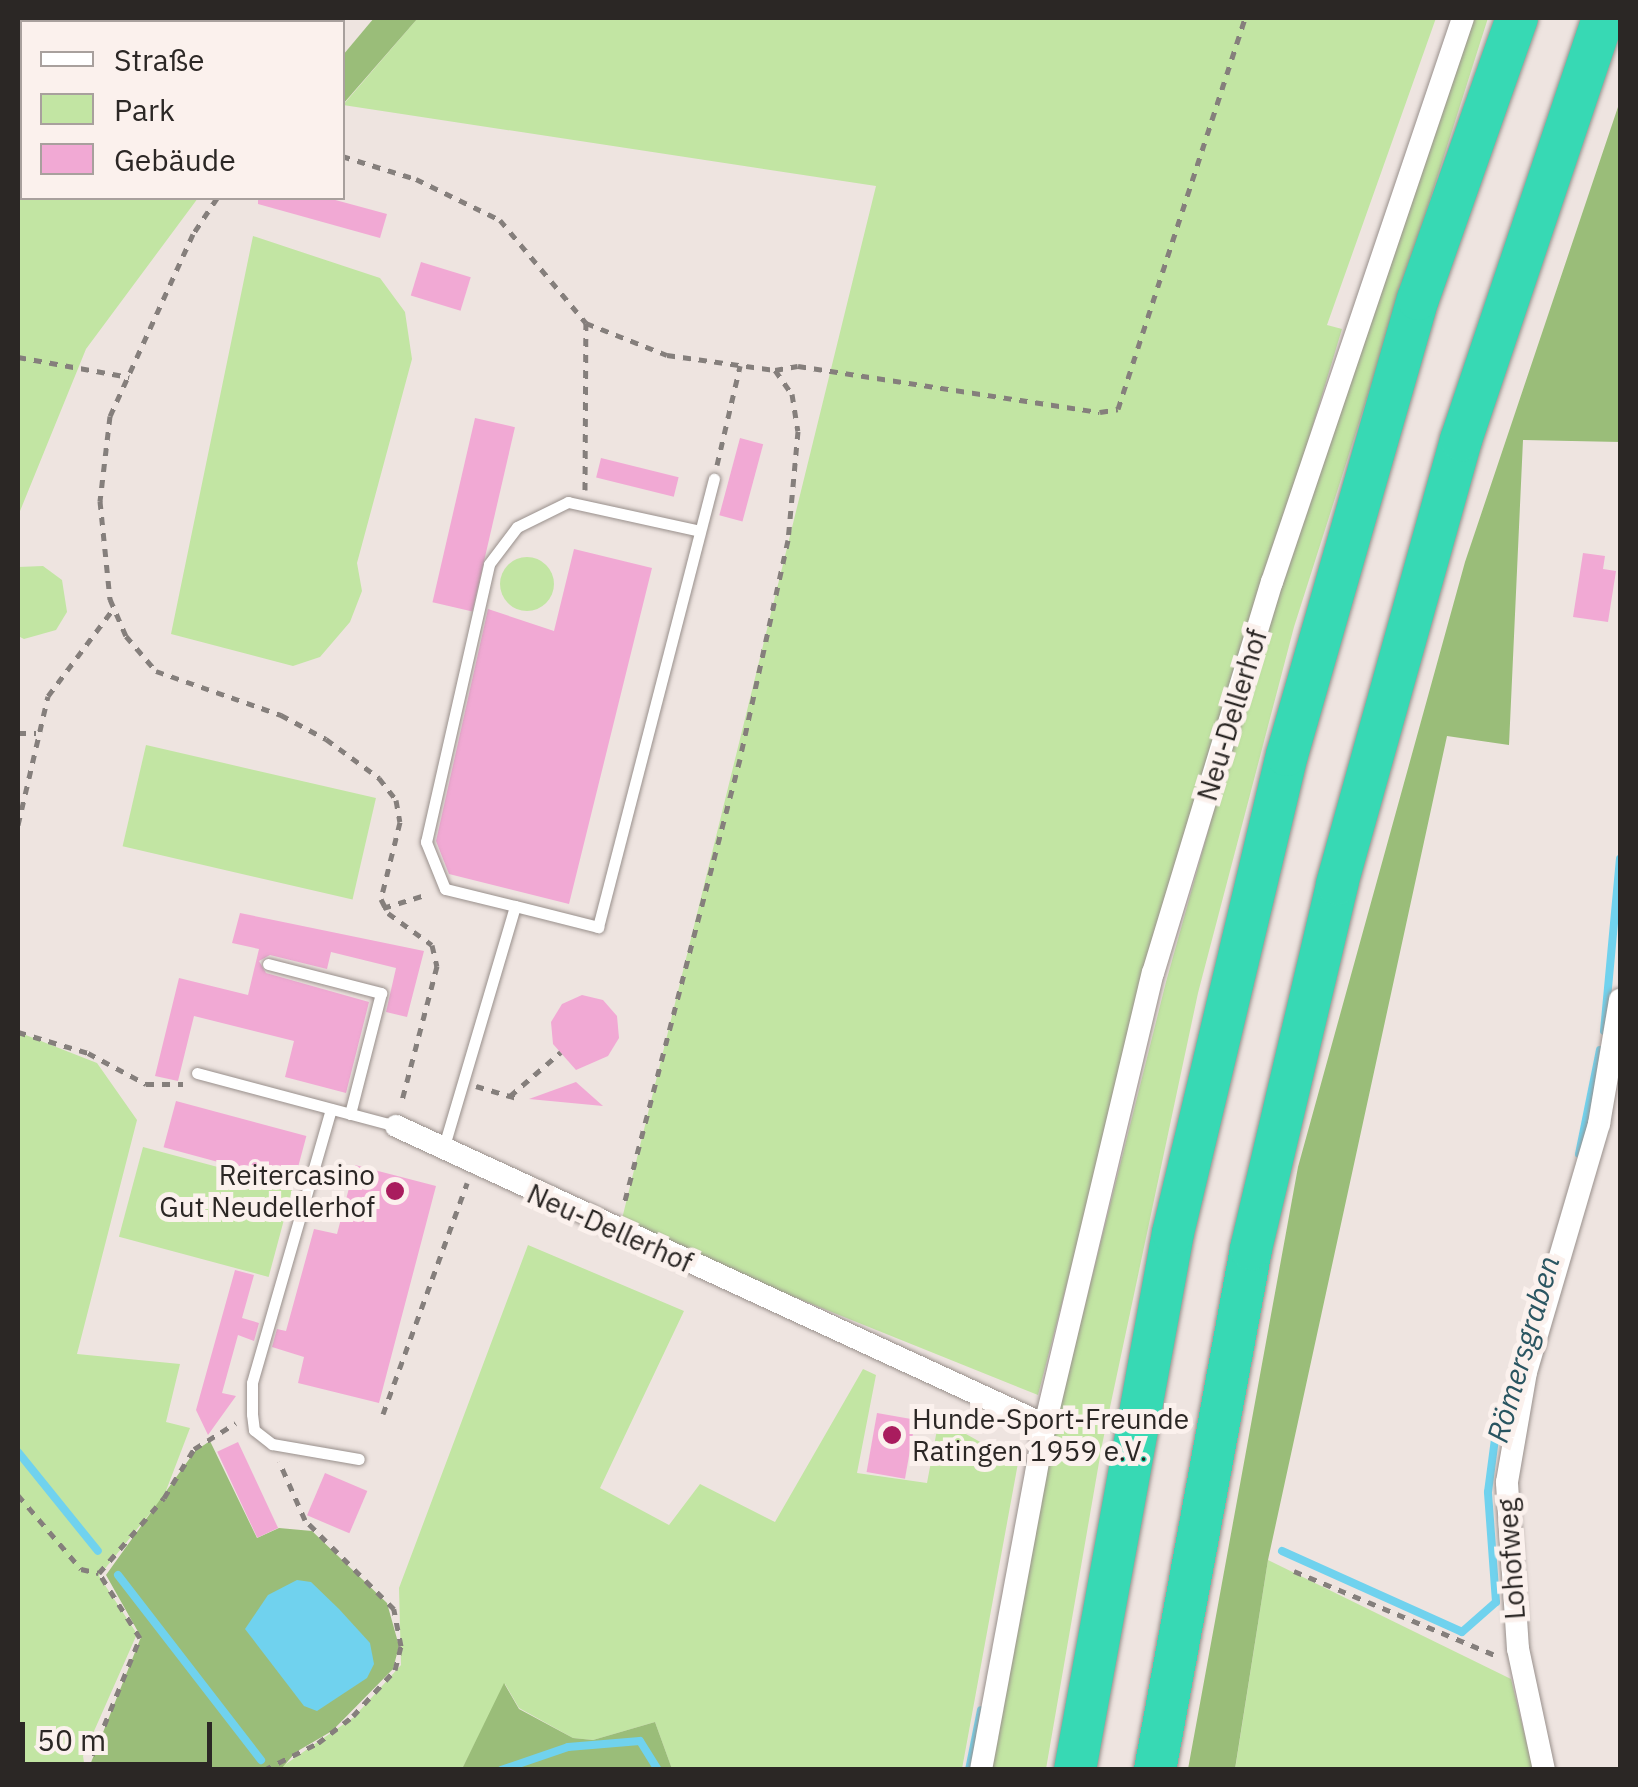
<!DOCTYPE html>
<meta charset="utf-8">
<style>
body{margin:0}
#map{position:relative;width:1638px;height:1787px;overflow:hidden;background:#eee4e0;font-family:"IBM Plex Sans",sans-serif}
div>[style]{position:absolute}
.green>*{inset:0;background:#c2e5a3;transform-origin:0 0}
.round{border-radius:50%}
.forest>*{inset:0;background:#9abd79}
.water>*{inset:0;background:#70d2ee}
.stream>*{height:8px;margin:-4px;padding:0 4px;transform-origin:4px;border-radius:4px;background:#70d2ee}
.building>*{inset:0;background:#f1a9d4;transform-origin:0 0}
.path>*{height:5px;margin-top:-2.5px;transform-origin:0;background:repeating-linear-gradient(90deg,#857f7c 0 8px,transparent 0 16px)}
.roads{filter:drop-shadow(0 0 2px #99908c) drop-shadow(0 0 2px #99908c)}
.service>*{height:11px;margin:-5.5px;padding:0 5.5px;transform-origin:5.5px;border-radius:5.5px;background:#fff}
.minor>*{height:22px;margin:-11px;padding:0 11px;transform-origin:11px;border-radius:11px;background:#fff}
.motorway>*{height:42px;margin:-21px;padding:0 21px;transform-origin:21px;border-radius:21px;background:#37d9b4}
.dots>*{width:28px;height:28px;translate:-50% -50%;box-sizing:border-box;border:5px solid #fbf1ed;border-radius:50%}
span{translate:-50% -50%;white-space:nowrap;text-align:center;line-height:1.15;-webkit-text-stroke:10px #fbf1ed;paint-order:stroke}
.street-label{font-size:28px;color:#2b2725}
.poi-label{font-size:28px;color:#2b2725}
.right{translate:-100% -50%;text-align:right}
.left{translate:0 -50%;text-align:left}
.water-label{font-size:30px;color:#295561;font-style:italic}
.frame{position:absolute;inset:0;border:20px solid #2b2725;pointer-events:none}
.legend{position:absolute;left:20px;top:20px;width:325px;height:180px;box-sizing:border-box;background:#fbf1ed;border:2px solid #a8a09d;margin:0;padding:12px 18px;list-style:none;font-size:30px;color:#2b2725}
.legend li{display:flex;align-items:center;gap:20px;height:50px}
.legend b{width:50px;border:2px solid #a8a09d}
.scale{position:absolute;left:20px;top:1722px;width:192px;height:45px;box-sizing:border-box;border:5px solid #2b2725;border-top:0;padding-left:12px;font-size:30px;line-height:35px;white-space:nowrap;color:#2b2725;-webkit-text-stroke:8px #fbf1ed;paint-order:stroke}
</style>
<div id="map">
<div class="green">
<div style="clip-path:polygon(18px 18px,275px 18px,22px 22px,22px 198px,198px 198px,86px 349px,18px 516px)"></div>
<div style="clip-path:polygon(418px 18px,1436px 18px,1327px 325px,1342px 329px,1149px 967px,1038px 1395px,620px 1227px,876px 186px,343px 105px)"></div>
<div style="clip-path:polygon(1473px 18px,1488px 18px,1294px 627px,1198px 993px,1102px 1445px,1046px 1769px,991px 1770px,1054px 1429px,1166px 982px,1268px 617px)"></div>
<div style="clip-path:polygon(253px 236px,380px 278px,405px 312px,412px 359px,357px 563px,362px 591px,350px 622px,320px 657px,293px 666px,171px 634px)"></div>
<div class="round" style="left:500px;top:557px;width:54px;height:54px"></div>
<div style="clip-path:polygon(43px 566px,62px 580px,67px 612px,56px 630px,24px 639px,18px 636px,18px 567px)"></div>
<div style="left:146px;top:745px;width:236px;height:104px;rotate:13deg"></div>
<div style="clip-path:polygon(18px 1032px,97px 1063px,137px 1120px,77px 1354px,180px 1364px,166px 1422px,190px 1428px,164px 1496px,99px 1576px,137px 1634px,83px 1756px,85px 1769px,18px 1769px)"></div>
<div style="left:143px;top:1147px;width:155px;height:93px;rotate:15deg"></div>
<div style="clip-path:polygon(528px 1245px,684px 1311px,600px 1488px,669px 1525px,700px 1484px,775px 1522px,863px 1369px,876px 1375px,857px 1473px,927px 1483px,939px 1419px,1018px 1463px,962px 1769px,672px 1769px,655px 1722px,593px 1740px,573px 1738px,519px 1708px,505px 1684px,462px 1769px,280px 1768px,354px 1717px,401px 1665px,399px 1588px)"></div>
<div style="clip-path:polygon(1268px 1560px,1511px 1679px,1533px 1769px,1235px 1770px)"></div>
</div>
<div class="forest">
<div style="clip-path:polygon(374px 18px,418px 18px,343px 104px,343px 55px)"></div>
<div style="clip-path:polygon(1620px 101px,1620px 442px,1523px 440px,1509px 745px,1447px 736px,1268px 1560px,1235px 1769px,1188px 1769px,1298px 1167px,1465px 562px)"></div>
<div style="clip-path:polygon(210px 1441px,257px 1538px,279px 1528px,312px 1531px,387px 1603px,399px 1646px,393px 1669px,332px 1731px,296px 1752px,281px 1769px,88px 1770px,141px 1637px,106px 1575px,195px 1451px)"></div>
<div style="clip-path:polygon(504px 1683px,519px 1709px,573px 1738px,593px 1740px,655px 1722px,672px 1769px,462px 1769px)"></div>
</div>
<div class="water">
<div style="clip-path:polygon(297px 1580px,311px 1582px,339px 1609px,370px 1643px,374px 1664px,367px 1678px,317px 1711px,304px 1706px,245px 1629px,268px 1595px)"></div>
</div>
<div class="stream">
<div style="left:1604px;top:1031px;width:173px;rotate:-84.7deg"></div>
<div style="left:1579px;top:1154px;width:106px;rotate:-78.6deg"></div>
<div style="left:18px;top:1452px;width:127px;rotate:51.1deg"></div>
<div style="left:1282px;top:1551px;width:197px;rotate:24.2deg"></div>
<div style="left:1462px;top:1632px;width:45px;rotate:-41.4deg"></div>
<div style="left:1496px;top:1602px;width:110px;rotate:-94.2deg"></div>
<div style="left:1488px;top:1492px;width:62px;rotate:-82.5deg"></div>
<div style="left:1496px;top:1431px;width:70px;rotate:-72.6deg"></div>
<div style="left:118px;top:1575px;width:234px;rotate:52.3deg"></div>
<div style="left:501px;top:1770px;width:71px;rotate:-18.9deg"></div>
<div style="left:568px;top:1747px;width:72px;rotate:-4.8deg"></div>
<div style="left:640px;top:1741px;width:34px;rotate:58deg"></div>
<div style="left:969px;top:1770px;width:61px;rotate:-78.7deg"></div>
</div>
<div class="building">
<div style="clip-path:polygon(258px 198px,328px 198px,387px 214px,380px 238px,258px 204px)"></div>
<div style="left:421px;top:262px;width:52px;height:35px;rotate:17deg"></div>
<div style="left:475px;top:418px;width:41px;height:189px;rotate:13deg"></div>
<div style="left:740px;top:438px;width:24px;height:80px;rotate:15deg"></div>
<div style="left:601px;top:458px;width:80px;height:20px;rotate:14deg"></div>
<div style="clip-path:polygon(574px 549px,652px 568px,569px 904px,449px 874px,436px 841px,488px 609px,554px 631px)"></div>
<div style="clip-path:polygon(1583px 553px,1605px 556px,1603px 569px,1616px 571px,1608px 622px,1573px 617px)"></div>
<div style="clip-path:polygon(240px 913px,424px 951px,407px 1017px,386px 1012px,396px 968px,331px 952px,327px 969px,270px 955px,259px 961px,266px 973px,369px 1002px,346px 1093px,285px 1077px,294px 1041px,194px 1016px,178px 1081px,155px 1076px,179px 978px,248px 995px,259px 949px,232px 943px)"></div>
<div style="clip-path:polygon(582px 995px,603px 1000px,617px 1016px,619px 1038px,608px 1056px,576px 1070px,553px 1044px,551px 1022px,562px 1004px)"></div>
<div style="clip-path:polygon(576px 1082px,603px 1106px,529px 1099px)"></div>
<div style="left:176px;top:1101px;width:135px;height:48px;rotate:15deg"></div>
<div style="clip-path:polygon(355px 1165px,436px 1186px,379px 1403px,298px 1383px,304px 1357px,272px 1347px,277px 1329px,286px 1331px,314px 1229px,337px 1234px)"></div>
<div style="clip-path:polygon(235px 1270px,254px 1275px,242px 1318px,259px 1323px,254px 1341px,238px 1335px,222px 1393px,236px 1396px,208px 1435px,196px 1410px)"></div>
<div style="left:877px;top:1413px;width:39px;height:60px;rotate:10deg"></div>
<div style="left:238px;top:1442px;width:95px;height:23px;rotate:65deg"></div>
<div style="left:325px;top:1473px;width:46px;height:46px;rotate:23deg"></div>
</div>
<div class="path">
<div style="left:275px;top:22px;width:4px;rotate:-63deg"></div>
<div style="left:18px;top:58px;width:4px;rotate:14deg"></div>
<div style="left:342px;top:156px;width:77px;rotate:17.3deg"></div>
<div style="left:416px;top:179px;width:93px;rotate:26deg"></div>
<div style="left:500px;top:220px;width:134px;rotate:50.1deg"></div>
<div style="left:586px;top:323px;width:87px;rotate:21.6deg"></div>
<div style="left:667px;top:355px;width:109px;rotate:7.9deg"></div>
<div style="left:775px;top:370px;width:29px;rotate:55deg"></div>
<div style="left:792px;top:394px;width:37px;rotate:81deg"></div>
<div style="left:798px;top:431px;width:109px;rotate:95.2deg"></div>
<div style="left:788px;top:540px;width:224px;rotate:102.4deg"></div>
<div style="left:740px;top:759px;width:460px;rotate:104.6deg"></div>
<div style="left:217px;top:198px;width:43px;rotate:123.7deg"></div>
<div style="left:193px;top:234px;width:200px;rotate:114.5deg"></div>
<div style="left:110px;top:416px;width:86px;rotate:96.7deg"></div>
<div style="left:100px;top:501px;width:99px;rotate:84.2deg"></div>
<div style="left:110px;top:599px;width:40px;rotate:66.6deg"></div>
<div style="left:126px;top:636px;width:46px;rotate:49.4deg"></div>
<div style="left:156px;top:671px;width:133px;rotate:19.4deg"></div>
<div style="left:281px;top:715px;width:51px;rotate:28.1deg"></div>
<div style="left:326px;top:739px;width:66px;rotate:36.3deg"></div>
<div style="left:379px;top:778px;width:28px;rotate:52deg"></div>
<div style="left:396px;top:800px;width:22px;rotate:80deg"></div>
<div style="left:400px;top:822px;width:79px;rotate:103.9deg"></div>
<div style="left:381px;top:899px;width:16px;rotate:63deg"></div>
<div style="left:388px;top:913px;width:54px;rotate:36deg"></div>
<div style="left:432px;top:945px;width:22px;rotate:77deg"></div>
<div style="left:437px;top:966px;width:143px;rotate:104.6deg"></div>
<div style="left:18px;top:357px;width:113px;rotate:10.2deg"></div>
<div style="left:775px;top:370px;width:23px;rotate:-10deg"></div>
<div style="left:798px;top:366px;width:305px;rotate:8.7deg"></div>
<div style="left:1100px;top:412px;width:18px;rotate:-9deg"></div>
<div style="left:1118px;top:409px;width:411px;rotate:-72deg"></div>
<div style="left:717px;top:465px;width:102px;rotate:-76.9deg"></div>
<div style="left:585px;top:490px;width:167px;rotate:-89.7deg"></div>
<div style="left:18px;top:733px;width:18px"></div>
<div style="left:18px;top:825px;width:132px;rotate:-76.9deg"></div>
<div style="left:48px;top:696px;width:109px;rotate:-53.2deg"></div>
<div style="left:383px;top:908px;width:47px;rotate:-17.3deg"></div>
<div style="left:18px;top:1032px;width:73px;rotate:16.7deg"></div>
<div style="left:88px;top:1053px;width:66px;rotate:28.1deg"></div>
<div style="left:146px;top:1084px;width:37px"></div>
<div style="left:476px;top:1086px;width:46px;rotate:16.5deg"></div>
<div style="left:510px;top:1096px;width:67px;rotate:-40.8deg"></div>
<div style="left:383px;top:1414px;width:246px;rotate:-70deg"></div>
<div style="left:18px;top:1495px;width:97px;rotate:49.6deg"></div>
<div style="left:81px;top:1569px;width:18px;rotate:13deg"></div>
<div style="left:99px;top:1573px;width:99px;rotate:-49.1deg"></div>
<div style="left:164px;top:1498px;width:57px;rotate:-58.5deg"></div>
<div style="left:194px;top:1449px;width:49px;rotate:-31.8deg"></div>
<div style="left:1294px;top:1571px;width:218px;rotate:22.7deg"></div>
<div style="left:86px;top:1770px;width:143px;rotate:-67.8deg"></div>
<div style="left:140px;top:1638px;width:77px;rotate:-122.2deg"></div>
<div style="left:264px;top:1770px;width:60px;rotate:-26.6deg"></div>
<div style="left:318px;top:1743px;width:44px;rotate:-37.6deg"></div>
<div style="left:353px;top:1716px;width:62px;rotate:-47.6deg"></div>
<div style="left:395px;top:1670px;width:25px;rotate:-76deg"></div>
<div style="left:401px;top:1646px;width:38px;rotate:-101deg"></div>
<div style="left:394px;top:1609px;width:126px;rotate:-135deg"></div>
<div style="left:305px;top:1520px;width:64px;rotate:-113.8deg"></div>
</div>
<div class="roads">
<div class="service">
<div style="left:515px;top:906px;width:72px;rotate:-166.3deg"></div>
<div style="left:445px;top:889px;width:51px;rotate:-112deg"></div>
<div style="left:426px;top:842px;width:285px;rotate:-77.2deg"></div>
<div style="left:489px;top:564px;width:46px;rotate:-52.9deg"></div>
<div style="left:517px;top:527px;width:57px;rotate:-26.1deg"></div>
<div style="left:568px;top:502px;width:135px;rotate:12.4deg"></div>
<div style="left:268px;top:964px;width:117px;rotate:14.4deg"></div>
<div style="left:381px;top:993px;width:125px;rotate:104.4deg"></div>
<div style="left:197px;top:1073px;width:206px;rotate:14.9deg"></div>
<div style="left:331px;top:1109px;width:285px;rotate:106.1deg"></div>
<div style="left:252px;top:1383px;width:31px;rotate:90deg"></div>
<div style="left:252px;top:1414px;width:16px;rotate:83deg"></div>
<div style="left:254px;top:1430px;width:23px;rotate:38deg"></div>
<div style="left:272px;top:1444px;width:88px;rotate:9.8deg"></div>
<div style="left:444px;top:1146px;width:250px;rotate:-73.5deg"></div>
<div style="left:515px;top:906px;width:86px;rotate:14.2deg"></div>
<div style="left:598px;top:927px;width:463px;rotate:-75.5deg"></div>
</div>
<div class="minor">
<div style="left:396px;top:1126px;width:715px;rotate:24.74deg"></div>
<div style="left:981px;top:1770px;width:351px;rotate:-79.5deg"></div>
<div style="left:1045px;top:1425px;width:465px;rotate:-76.6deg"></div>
<div style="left:1153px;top:973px;width:409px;rotate:-73.1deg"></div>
<div style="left:1272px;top:582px;width:595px;rotate:-71.29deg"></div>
<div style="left:1544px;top:1770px;width:124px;rotate:-102.1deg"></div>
<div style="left:1518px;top:1649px;width:167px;rotate:-93.8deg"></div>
<div style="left:1507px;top:1482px;width:112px;rotate:-80.2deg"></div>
<div style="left:1526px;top:1372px;width:259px;rotate:-73.6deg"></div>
<div style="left:1599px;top:1124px;width:126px;rotate:-80.4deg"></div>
</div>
<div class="motorway">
<div style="left:1075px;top:1770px;width:546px;rotate:-79.66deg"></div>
<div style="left:1173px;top:1233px;width:491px;rotate:-76.6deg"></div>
<div style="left:1287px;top:755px;width:474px;rotate:-74deg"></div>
<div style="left:1418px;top:299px;width:298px;rotate:-70.6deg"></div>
<div style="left:1155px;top:1770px;width:530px;rotate:-79.56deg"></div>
<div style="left:1251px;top:1249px;width:375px;rotate:-76.7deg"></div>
<div style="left:1337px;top:884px;width:461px;rotate:-74.4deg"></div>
<div style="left:1461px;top:440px;width:445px;rotate:-71.4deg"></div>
</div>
</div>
<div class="dots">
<div style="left:395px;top:1191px;background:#a91c5e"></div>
<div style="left:892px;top:1435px;background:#a91c5e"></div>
</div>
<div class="street-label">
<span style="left:1232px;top:715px;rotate:-73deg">Neu-Dellerhof</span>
<span style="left:610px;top:1228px;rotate:24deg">Neu-Dellerhof</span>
<span style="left:1511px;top:1559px;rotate:-94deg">Lohofweg</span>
</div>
<div class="poi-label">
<span class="right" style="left:375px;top:1191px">Reitercasino<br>Gut Neudellerhof</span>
<span class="left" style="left:912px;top:1435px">Hunde-Sport-Freunde<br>Ratingen 1959 e.V.</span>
</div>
<div class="water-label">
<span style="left:1523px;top:1349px;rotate:-74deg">Römersgraben</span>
</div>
<div class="frame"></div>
<ul class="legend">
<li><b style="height:12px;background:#fff"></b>Straße</li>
<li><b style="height:28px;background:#c2e5a3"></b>Park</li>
<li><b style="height:28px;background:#f1a9d4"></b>Gebäude</li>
</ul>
<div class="scale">50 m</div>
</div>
